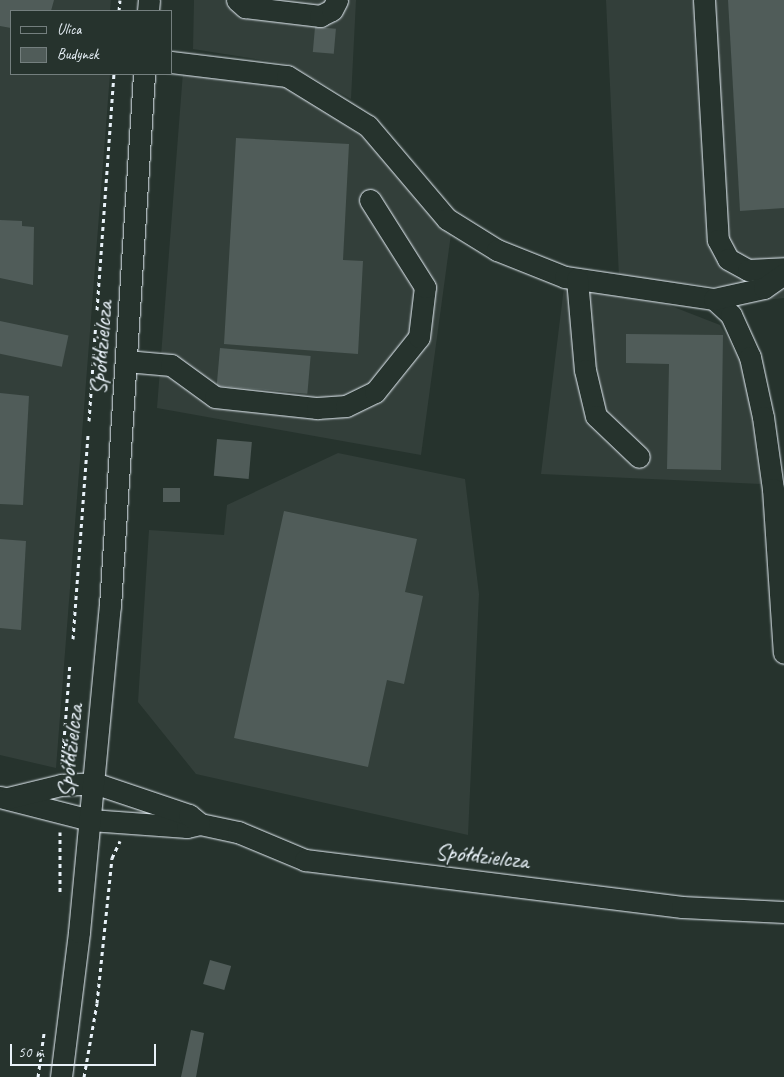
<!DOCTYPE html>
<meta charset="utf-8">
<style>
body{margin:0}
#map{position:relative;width:784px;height:1077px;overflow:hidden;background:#26332d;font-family:Caveat,sans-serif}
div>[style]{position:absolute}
.built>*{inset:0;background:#333f3a}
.building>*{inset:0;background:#505c59;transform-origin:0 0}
.path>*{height:3px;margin-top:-1.5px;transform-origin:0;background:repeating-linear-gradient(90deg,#e8f1f8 0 4px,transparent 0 8px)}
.roads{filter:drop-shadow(0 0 1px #e8f1f8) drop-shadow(0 0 1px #e8f1f8)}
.minor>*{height:21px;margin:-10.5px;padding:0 10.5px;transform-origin:10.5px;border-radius:10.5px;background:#26332d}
span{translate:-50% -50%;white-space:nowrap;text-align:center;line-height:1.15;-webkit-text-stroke:4px #26332d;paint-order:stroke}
.street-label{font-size:24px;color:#e8f1f8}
.legend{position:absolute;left:10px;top:10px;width:162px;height:65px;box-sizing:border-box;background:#26332d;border:1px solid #747f7e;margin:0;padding:6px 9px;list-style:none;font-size:15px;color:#e8f1f8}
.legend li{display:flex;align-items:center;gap:10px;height:25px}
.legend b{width:25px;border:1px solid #747f7e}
.scale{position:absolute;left:10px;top:1044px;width:146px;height:22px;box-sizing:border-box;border:2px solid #e8f1f8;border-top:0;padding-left:6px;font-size:15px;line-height:18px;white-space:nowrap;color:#e8f1f8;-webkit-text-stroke:4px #26332d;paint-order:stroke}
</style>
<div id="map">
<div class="built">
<div style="clip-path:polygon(0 0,111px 0,110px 11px,11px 11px,11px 74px,110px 74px,56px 768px,0 755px)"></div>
<div style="clip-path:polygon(194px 0,356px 0,351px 99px,287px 64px,193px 49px)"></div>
<div style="clip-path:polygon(606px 0,784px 0,784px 298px,734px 303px,721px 287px,619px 277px)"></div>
<div style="clip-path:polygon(183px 72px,291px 88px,363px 137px,451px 234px,421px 455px,157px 408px)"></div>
<div style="clip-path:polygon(564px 287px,666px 304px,720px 325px,746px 371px,761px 484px,541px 474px)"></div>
<div style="clip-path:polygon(338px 453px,465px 479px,479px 594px,468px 835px,196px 774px,138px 702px,149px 530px,224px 535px,227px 505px)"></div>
</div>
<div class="building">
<div style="clip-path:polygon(0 0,54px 0,51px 11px,11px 11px,11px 28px,0 26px)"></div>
<div style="clip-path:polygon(728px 0,784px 0,784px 208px,740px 211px)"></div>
<div style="left:315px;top:27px;width:21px;height:25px;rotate:5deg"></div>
<div style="clip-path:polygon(236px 138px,349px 144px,343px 260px,363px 261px,358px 354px,224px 344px)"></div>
<div style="clip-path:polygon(0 220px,22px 221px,22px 226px,34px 227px,33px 285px,0 278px)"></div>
<div style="left:0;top:321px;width:70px;height:32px;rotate:12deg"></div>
<div style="clip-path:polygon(626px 334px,723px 335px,721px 470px,667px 469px,669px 364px,626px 363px)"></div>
<div style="left:220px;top:348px;width:91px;height:38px;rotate:5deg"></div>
<div style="clip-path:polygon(0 393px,29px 396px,23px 505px,0 504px)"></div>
<div style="left:217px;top:439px;width:35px;height:37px;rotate:5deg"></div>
<div style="left:163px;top:488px;width:17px;height:14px"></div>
<div style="clip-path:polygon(284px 511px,417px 539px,405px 592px,423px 596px,404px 684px,387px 680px,368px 767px,234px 738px)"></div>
<div style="clip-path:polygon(0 539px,26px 541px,21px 630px,0 628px)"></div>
<div style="left:210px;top:960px;width:22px;height:25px;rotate:16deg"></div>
<div style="clip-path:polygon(191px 1030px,204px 1033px,196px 1077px,181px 1077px)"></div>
</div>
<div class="path">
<div style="left:119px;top:11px;width:11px;rotate:-85deg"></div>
<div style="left:97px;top:310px;width:237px;rotate:-85.9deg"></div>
<div style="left:89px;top:421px;width:99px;rotate:-86deg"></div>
<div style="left:73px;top:639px;width:205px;rotate:-85.8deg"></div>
<div style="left:64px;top:744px;width:14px;rotate:4deg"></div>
<div style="left:62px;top:766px;width:103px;rotate:-85.6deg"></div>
<div style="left:60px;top:832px;width:61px;rotate:90deg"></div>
<div style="left:38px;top:1077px;width:44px;rotate:-82.2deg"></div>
<div style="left:84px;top:1077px;width:75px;rotate:-80deg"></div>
<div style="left:97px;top:1003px;width:146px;rotate:-84.1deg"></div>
<div style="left:112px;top:858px;width:19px;rotate:-65deg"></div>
</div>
<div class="roads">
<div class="minor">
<div style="left:237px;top:0;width:11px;rotate:41deg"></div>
<div style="left:245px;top:7px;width:76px;rotate:6.8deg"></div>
<div style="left:320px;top:16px;width:13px;rotate:-27deg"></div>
<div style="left:332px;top:10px;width:11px;rotate:-63deg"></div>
<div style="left:704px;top:0;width:240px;rotate:86.7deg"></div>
<div style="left:718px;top:240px;width:21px;rotate:62deg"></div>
<div style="left:728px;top:259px;width:23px;rotate:29deg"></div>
<div style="left:748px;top:270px;width:36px;rotate:-3deg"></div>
<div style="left:148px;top:11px;width:11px;rotate:-85deg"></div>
<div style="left:171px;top:62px;width:117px;rotate:6.9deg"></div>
<div style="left:287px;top:76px;width:95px;rotate:31.7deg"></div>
<div style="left:368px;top:126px;width:122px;rotate:49.7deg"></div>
<div style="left:447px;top:219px;width:59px;rotate:31.8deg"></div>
<div style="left:497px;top:250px;width:73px;rotate:21.7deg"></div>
<div style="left:565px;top:277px;width:151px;rotate:8.4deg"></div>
<div style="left:714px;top:299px;width:23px;rotate:43deg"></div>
<div style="left:731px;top:315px;width:46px;rotate:65.7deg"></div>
<div style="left:750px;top:357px;width:61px;rotate:77.8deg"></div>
<div style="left:763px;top:417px;width:73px;rotate:82.1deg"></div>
<div style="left:773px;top:489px;width:164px;rotate:86.2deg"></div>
<div style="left:577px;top:279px;width:91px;rotate:85deg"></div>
<div style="left:585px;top:370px;width:47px;rotate:76.6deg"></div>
<div style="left:596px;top:416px;width:59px;rotate:43.6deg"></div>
<div style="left:714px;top:299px;width:51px;rotate:-12.4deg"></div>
<div style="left:764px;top:288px;width:24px;rotate:-35deg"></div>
<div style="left:126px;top:361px;width:45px;rotate:5.1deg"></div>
<div style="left:171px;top:365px;width:54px;rotate:36deg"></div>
<div style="left:215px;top:397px;width:103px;rotate:6.2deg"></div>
<div style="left:317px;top:408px;width:29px;rotate:-4deg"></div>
<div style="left:346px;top:406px;width:32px;rotate:-26deg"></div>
<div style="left:375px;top:392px;width:70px;rotate:-51.3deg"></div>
<div style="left:419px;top:337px;width:50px;rotate:-83.2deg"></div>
<div style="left:425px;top:287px;width:103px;rotate:-122.3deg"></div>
<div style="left:0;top:797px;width:93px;rotate:14.3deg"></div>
<div style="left:90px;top:820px;width:97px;rotate:4.1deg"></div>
<div style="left:187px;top:827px;width:13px;rotate:-13deg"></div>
<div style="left:200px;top:824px;width:39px;rotate:12deg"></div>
<div style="left:238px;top:832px;width:73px;rotate:22.7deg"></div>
<div style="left:305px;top:860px;width:380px;rotate:7.1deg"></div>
<div style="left:682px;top:907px;width:102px;rotate:2.8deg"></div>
<div style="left:8px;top:798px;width:55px;rotate:-13.8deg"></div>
<div style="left:61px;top:785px;width:33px;rotate:-3deg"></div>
<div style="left:94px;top:783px;width:100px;rotate:18.6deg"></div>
<div style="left:189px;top:815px;width:13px;rotate:39deg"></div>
<div style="left:61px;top:1077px;width:146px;rotate:-82.9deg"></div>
<div style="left:79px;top:932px;width:327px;rotate:-84.6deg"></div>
<div style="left:110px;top:606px;width:533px;rotate:-86.34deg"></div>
</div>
</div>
<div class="street-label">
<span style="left:101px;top:348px;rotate:-86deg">Spółdzielcza</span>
<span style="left:70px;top:751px;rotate:-84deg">Spółdzielcza</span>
<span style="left:482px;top:856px;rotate:6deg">Spółdzielcza</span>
</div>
<ul class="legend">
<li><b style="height:6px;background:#26332d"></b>Ulica</li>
<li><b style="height:14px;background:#505c59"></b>Budynek</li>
</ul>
<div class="scale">50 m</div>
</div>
